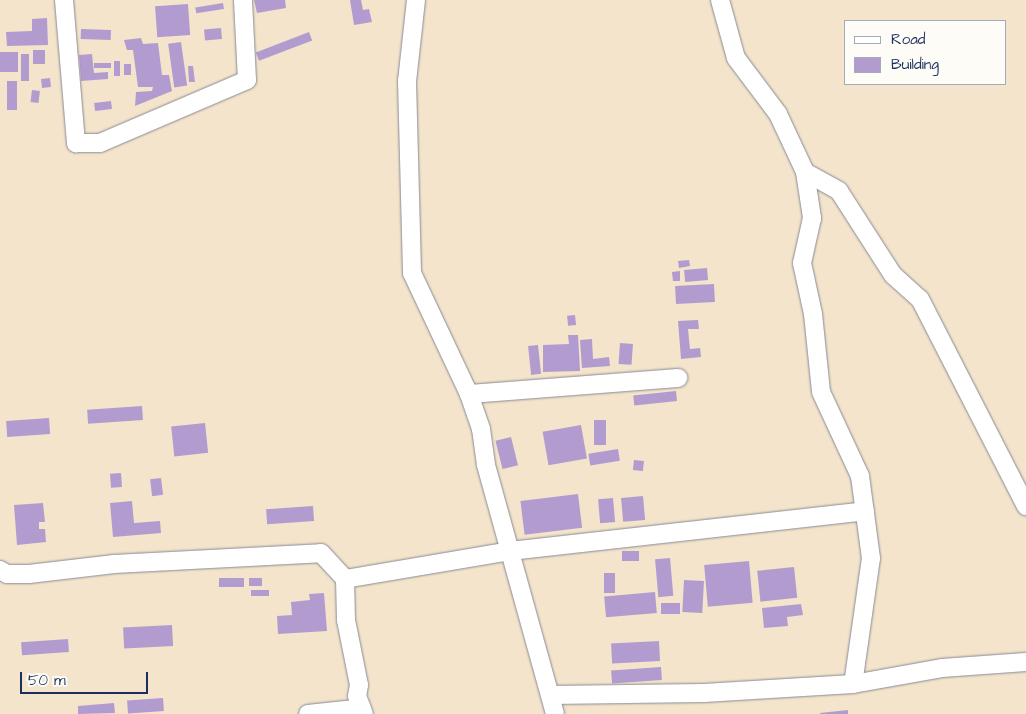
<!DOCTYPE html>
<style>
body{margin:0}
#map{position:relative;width:1026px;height:714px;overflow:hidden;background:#f4e4cb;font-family:"Architects Daughter",sans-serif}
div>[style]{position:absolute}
.building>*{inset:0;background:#b29ccf;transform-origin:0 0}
.roads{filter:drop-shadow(0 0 1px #888a94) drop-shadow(0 0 1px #888a94)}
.street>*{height:18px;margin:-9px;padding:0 9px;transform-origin:9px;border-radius:9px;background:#fff}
span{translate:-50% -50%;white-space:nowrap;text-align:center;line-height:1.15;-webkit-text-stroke:4px #fdfcf7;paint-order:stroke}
.legend{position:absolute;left:844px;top:20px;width:162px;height:65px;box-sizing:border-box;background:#fdfcf7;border:1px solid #a3aaba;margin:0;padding:6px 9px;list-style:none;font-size:15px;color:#1b2f5e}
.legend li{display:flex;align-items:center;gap:10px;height:25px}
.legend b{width:25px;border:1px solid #a3aaba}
.scale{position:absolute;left:20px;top:672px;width:128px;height:22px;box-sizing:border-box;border:2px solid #1b2f5e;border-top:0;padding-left:6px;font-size:15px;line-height:18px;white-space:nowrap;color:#1b2f5e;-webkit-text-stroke:4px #fdfcf7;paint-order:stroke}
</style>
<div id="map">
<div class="building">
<div style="clip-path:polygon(254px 0,285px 0,286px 8px,257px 13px)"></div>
<div style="clip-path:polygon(350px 0,361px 0,363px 10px,369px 9px,372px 22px,354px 25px)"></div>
<div style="left:223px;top:3px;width:6px;height:28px;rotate:81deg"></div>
<div style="left:188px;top:4px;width:31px;height:33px;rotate:86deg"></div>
<div style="clip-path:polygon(47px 18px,48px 45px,7px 46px,6px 32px,32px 31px,32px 19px)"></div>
<div style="left:221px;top:28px;width:11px;height:17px;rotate:85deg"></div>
<div style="left:81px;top:29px;width:30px;height:10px;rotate:2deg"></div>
<div style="left:309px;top:32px;width:9px;height:57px;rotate:69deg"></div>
<div style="clip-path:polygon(141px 38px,143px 44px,158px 43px,162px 75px,169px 75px,172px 91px,135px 106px,136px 92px,152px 91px,153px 87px,138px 87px,133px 50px,127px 50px,124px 40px)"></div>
<div style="left:181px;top:42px;width:44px;height:13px;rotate:82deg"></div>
<div style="left:45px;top:50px;width:14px;height:12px;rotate:90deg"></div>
<div style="left:0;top:52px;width:18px;height:20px"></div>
<div style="left:21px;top:54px;width:8px;height:27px"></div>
<div style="clip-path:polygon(92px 54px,94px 73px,108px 72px,108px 79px,81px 81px,79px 55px)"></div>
<div style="left:114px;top:61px;width:6px;height:15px"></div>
<div style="left:111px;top:63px;width:5px;height:17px;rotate:90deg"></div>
<div style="left:124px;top:64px;width:7px;height:11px"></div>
<div style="clip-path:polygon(188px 66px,193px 66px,195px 82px,189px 82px)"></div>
<div style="left:50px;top:78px;width:9px;height:9px;rotate:84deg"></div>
<div style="left:7px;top:81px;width:10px;height:29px"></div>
<div style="left:32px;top:90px;width:8px;height:12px;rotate:7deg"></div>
<div style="left:111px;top:101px;width:8px;height:17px;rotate:83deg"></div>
<div style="clip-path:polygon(689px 260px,690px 266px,679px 268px,678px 261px)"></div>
<div style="left:707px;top:268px;width:12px;height:23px;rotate:85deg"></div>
<div style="clip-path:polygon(680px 271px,680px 281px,673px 281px,672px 272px)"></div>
<div style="left:714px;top:284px;width:18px;height:39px;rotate:87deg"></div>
<div style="left:575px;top:315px;width:10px;height:8px;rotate:84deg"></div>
<div style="clip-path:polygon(698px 320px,699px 329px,688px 329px,690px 349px,700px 348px,701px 357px,681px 359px,678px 321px)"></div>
<div style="clip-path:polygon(568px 335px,578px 335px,580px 371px,543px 372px,543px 345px,569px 344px)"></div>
<div style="clip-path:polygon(592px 339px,593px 359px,609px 357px,610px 366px,582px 368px,580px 340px)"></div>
<div style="left:620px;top:343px;width:13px;height:21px;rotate:4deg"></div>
<div style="left:538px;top:345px;width:29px;height:10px;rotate:84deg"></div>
<div style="left:676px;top:391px;width:10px;height:43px;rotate:84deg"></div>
<div style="left:142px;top:406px;width:14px;height:55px;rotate:86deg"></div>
<div style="left:49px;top:418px;width:16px;height:43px;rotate:86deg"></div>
<div style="left:594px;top:420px;width:12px;height:25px"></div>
<div style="left:205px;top:423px;width:30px;height:34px;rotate:84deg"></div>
<div style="left:581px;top:425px;width:34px;height:39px;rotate:80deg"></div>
<div style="left:511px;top:437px;width:29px;height:16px;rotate:76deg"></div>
<div style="left:618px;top:449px;width:12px;height:30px;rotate:81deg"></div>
<div style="left:634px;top:460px;width:10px;height:10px;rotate:6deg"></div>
<div style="left:121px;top:473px;width:14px;height:11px;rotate:86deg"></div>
<div style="left:161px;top:478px;width:17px;height:11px;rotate:83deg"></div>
<div style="left:578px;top:494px;width:34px;height:58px;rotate:83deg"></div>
<div style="left:643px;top:496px;width:24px;height:22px;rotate:85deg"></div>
<div style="left:613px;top:498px;width:24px;height:15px;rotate:85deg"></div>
<div style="clip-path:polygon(132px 501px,134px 523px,160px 521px,161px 533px,113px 537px,110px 503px)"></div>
<div style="clip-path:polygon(43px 503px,45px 522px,39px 522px,39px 529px,45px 529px,46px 542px,17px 545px,14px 505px)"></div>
<div style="left:313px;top:506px;width:15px;height:47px;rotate:86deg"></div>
<div style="left:639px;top:551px;width:10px;height:17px;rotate:90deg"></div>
<div style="left:670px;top:558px;width:38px;height:15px;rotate:85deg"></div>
<div style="left:749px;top:561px;width:42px;height:45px;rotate:85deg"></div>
<div style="left:794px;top:567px;width:31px;height:37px;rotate:84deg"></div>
<div style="left:604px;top:573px;width:11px;height:20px"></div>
<div style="left:244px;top:578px;width:9px;height:25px;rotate:90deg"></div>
<div style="left:262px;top:578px;width:8px;height:13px;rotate:90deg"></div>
<div style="left:684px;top:580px;width:20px;height:32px;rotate:3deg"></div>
<div style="left:251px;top:590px;width:18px;height:6px"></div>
<div style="left:655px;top:592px;width:21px;height:51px;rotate:85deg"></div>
<div style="clip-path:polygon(324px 593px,327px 631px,278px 634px,277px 616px,292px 615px,291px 602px,310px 600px,309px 594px)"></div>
<div style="left:661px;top:603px;width:19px;height:11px"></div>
<div style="clip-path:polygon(801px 604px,803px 615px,787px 617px,788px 626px,764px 628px,762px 608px)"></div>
<div style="left:172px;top:625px;width:21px;height:49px;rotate:87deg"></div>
<div style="left:68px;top:639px;width:13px;height:47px;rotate:86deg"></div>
<div style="left:659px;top:641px;width:20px;height:48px;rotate:87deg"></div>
<div style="left:661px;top:667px;width:13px;height:50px;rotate:86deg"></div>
<div style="left:163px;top:698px;width:13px;height:36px;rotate:86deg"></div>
<div style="clip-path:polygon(114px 703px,115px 713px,78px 714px,78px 706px)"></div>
<div style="clip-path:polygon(848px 710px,848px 714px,820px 714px,820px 713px)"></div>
</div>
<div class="roads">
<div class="street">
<div style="left:64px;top:0;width:144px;rotate:85.2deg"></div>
<div style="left:76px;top:143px;width:24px"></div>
<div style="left:100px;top:143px;width:160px;rotate:-23.2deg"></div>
<div style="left:247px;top:80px;width:80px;rotate:-92.9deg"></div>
<div style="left:416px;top:0;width:81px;rotate:96.3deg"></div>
<div style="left:407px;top:81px;width:192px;rotate:88.5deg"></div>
<div style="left:412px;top:273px;width:134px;rotate:64.8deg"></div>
<div style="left:469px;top:394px;width:37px;rotate:71deg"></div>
<div style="left:481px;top:429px;width:36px;rotate:82deg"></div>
<div style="left:486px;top:465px;width:258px;rotate:74.5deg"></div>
<div style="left:720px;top:0;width:60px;rotate:74.6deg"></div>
<div style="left:736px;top:58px;width:70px;rotate:53.1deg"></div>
<div style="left:778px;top:114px;width:64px;rotate:65deg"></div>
<div style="left:805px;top:172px;width:39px;rotate:29deg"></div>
<div style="left:839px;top:191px;width:100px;rotate:57.3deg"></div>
<div style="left:893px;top:275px;width:36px;rotate:42deg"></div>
<div style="left:920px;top:299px;width:233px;rotate:62.9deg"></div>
<div style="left:805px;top:172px;width:47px;rotate:81.3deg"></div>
<div style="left:812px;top:218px;width:46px;rotate:102.5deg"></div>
<div style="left:802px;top:263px;width:52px;rotate:77.8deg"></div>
<div style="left:813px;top:314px;width:78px;rotate:84.1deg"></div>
<div style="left:821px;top:392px;width:93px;rotate:65.1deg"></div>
<div style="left:860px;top:476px;width:83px;rotate:82.4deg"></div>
<div style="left:871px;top:558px;width:127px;rotate:98.1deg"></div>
<div style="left:469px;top:394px;width:210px;rotate:-4.4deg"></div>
<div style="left:0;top:570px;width:8px;rotate:30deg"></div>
<div style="left:7px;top:574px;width:22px"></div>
<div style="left:29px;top:574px;width:86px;rotate:-6.7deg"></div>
<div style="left:114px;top:564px;width:207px;rotate:-3deg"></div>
<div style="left:321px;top:553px;width:35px;rotate:47deg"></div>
<div style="left:345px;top:579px;width:41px;rotate:88.6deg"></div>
<div style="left:346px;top:620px;width:66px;rotate:78.7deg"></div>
<div style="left:359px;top:685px;width:11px;rotate:100deg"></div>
<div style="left:357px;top:696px;width:19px;rotate:69deg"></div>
<div style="left:345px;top:579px;width:167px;rotate:-9.6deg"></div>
<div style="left:510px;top:551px;width:357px;rotate:-6.4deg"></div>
<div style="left:550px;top:695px;width:154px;rotate:-0.7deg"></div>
<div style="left:704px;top:693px;width:149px;rotate:-3.5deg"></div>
<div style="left:853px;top:684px;width:90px;rotate:-10.2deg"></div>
<div style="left:942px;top:668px;width:84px;rotate:-4.1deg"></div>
<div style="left:308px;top:714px;width:54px;rotate:-6.3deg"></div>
</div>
</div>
<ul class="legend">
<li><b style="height:6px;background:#fff"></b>Road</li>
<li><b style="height:14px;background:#b29ccf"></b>Building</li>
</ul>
<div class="scale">50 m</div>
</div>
